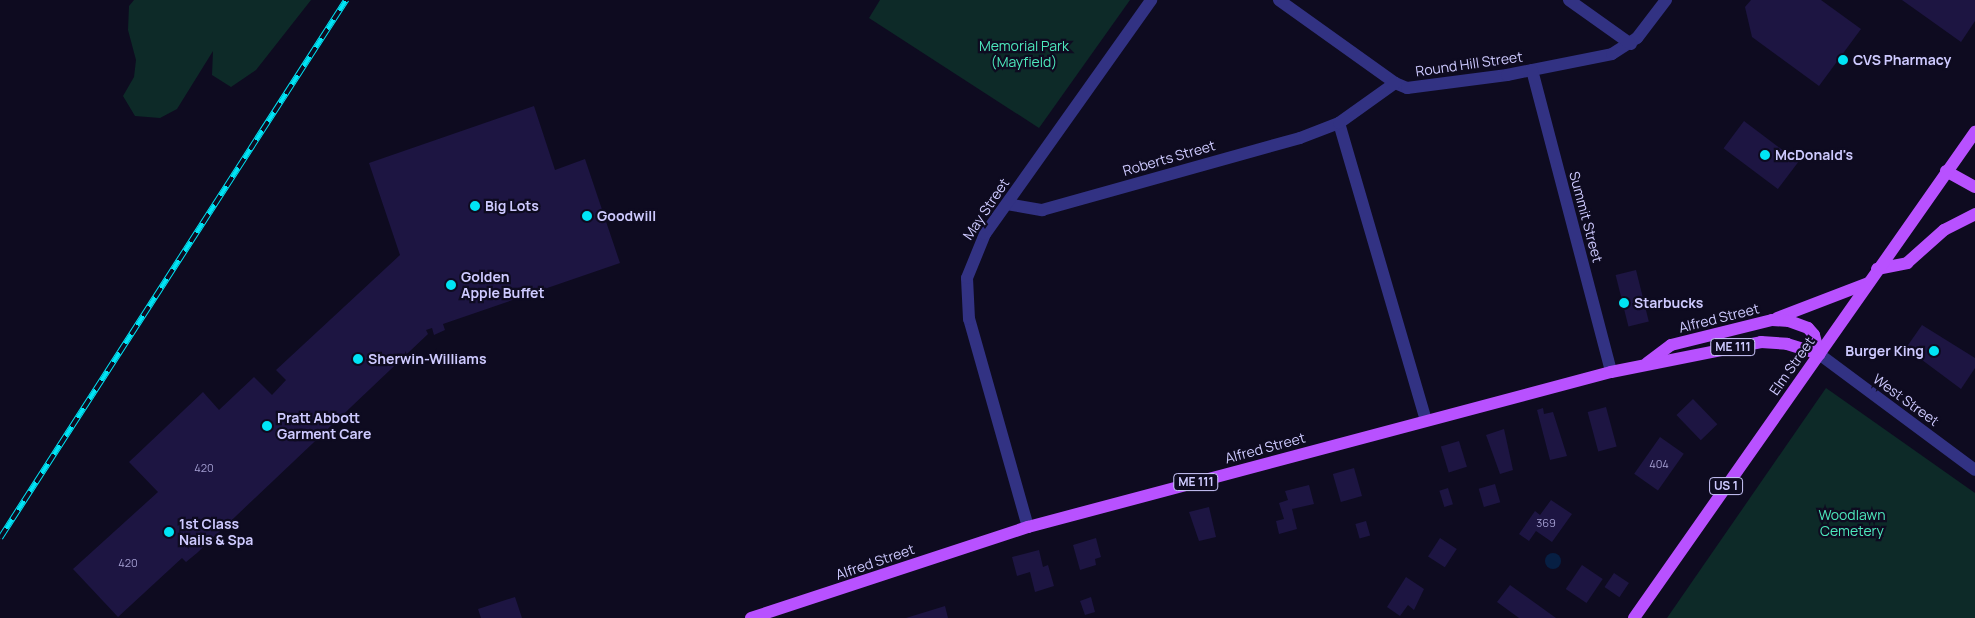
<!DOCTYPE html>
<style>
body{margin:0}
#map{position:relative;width:1975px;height:618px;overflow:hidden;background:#0e0b20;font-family:Manrope,sans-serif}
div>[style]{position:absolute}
.green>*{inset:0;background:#0d2a28}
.water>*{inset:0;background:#071f43}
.round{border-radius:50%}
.building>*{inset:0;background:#1d1542;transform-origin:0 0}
.minor>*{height:12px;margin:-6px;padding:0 6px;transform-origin:6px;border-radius:6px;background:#323283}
.major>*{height:12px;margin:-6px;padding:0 6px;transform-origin:6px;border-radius:6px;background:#b851ff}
.rail>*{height:5.5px;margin-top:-2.75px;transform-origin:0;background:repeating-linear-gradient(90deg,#0e0b20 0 11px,#00e4f5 0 22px);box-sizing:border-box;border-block:1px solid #00e4f5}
.dots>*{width:14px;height:14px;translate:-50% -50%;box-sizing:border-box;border:2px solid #0e0b20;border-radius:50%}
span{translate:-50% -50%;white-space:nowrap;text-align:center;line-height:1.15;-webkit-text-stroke:4.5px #0e0b20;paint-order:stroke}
.number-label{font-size:11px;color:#a29dd0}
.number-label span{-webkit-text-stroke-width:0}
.shield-label span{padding:1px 4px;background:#0e0b20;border:1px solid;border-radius:4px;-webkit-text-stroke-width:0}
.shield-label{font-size:12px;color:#cecaff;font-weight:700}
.park-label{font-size:14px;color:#4de8bc}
.poi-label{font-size:14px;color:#cecaff;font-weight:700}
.left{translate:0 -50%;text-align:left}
.right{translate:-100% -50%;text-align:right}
.street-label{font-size:14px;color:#cecaff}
</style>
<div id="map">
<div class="green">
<div style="clip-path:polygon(134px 0,311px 0,256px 70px,231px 87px,212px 75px,213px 51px,177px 109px,160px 118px,135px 116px,123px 96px,134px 77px,136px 60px,128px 30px,129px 6px)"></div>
<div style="clip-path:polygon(880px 0,1130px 0,1039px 128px,869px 18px)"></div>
<div style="clip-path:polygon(1826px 388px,1975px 493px,1975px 618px,1667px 618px)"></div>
</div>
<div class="water">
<div class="round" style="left:1545px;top:553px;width:16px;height:16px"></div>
</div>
<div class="building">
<div style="clip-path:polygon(1751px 0,1821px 0,1861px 29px,1819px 86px,1752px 37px,1745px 7px)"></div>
<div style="clip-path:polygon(1902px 0,1975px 0,1975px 21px,1961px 42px)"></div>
<div style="clip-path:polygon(534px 106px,555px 170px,585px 159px,620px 263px,443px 324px,445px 330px,434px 335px,432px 328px,426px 330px,428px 334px,197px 553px,186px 562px,182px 558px,118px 617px,73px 569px,158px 492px,129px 462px,203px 392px,219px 410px,254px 377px,272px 395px,286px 380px,276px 370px,400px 255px,369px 163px)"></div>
<div style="left:1744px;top:121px;width:68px;height:34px;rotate:37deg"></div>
<div style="left:1636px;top:270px;width:53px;height:21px;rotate:76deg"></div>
<div style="clip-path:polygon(1922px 325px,1975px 358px,1975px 368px,1961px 389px,1906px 348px)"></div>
<div style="left:1693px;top:399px;width:35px;height:23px;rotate:46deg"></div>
<div style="left:1606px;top:407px;width:41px;height:19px;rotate:75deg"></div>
<div style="clip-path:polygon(1543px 408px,1544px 414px,1553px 412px,1567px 456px,1550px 460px,1537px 410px)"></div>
<div style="clip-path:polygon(1504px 429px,1513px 470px,1500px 474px,1486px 435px)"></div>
<div style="left:1660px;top:437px;width:29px;height:45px;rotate:35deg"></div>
<div style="left:1459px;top:441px;width:27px;height:19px;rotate:73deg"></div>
<div style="left:1354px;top:468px;width:29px;height:22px;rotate:74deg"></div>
<div style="left:1495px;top:484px;width:19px;height:17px;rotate:74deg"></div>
<div style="clip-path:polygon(1309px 485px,1314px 504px,1292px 509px,1297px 529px,1279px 534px,1276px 521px,1284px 519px,1279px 503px,1288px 500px,1285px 491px)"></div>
<div style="left:1448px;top:488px;width:17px;height:9px;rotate:73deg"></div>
<div style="clip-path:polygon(1551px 500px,1572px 514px,1552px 542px,1536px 531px,1529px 541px,1519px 534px,1535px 511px,1540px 515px)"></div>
<div style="clip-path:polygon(1209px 507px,1216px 537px,1199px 541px,1189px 512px)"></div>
<div style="left:1366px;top:521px;width:15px;height:11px;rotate:74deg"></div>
<div style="clip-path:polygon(1096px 538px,1101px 557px,1095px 559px,1096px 565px,1080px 570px,1073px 545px)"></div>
<div style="left:1440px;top:538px;width:20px;height:22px;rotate:33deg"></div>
<div style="clip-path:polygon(1039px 550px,1043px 567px,1048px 565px,1054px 586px,1035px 592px,1030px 572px,1017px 576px,1012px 557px)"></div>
<div style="left:1582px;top:565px;width:25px;height:29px;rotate:34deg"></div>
<div style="left:1614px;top:573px;width:18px;height:17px;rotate:34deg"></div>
<div style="clip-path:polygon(1406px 577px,1424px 589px,1414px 610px,1408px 605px,1400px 616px,1387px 607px)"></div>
<div style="clip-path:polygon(1510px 585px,1556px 618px,1519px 618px,1497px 602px)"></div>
<div style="clip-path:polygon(515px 597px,522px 618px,481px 618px,478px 609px)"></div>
<div style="clip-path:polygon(1091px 597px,1095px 612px,1085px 615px,1080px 601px)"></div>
<div style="clip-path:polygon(945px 606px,948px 618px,906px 618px)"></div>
</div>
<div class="minor">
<div style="left:1279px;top:0;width:143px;rotate:35.6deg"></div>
<div style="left:1395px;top:83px;width:13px;rotate:23deg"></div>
<div style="left:1407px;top:88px;width:101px;rotate:-7.4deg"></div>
<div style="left:1507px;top:75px;width:107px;rotate:-11.3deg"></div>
<div style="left:1612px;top:54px;width:30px;rotate:-33deg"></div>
<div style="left:1637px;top:38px;width:48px;rotate:-52.7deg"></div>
<div style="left:1569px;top:0;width:76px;rotate:35.4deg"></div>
<div style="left:1532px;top:70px;width:312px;rotate:75.3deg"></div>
<div style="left:1339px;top:123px;width:310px;rotate:73.7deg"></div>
<div style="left:1007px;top:204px;width:36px;rotate:10deg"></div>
<div style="left:1042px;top:210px;width:268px;rotate:-15.6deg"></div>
<div style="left:1300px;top:138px;width:42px;rotate:-21deg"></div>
<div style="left:1339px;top:123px;width:69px;rotate:-35.5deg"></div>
<div style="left:1819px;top:354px;width:194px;rotate:36.6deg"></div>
<div style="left:1028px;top:527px;width:216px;rotate:-105.8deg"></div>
<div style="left:969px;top:319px;width:41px;rotate:-92.8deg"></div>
<div style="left:967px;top:278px;width:48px;rotate:-67.8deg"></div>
<div style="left:985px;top:234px;width:287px;rotate:-54.6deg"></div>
</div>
<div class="major">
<div style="left:1946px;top:171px;width:33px;rotate:29deg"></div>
<div style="left:1877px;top:269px;width:31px;rotate:-11deg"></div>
<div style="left:1907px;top:263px;width:50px;rotate:-41.7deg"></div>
<div style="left:1944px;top:230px;width:35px;rotate:-27deg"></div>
<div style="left:1777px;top:318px;width:97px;rotate:-21deg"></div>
<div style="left:1647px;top:363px;width:30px;rotate:-37deg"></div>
<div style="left:1671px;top:345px;width:104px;rotate:-13.9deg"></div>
<div style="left:1772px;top:320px;width:17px;rotate:3deg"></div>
<div style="left:1789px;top:321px;width:20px;rotate:20deg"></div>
<div style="left:1808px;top:328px;width:9px;rotate:49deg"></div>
<div style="left:1814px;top:335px;width:20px;rotate:75deg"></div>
<div style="left:751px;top:618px;width:292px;rotate:-18.2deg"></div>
<div style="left:1028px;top:527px;width:603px;rotate:-14.89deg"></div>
<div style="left:1611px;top:372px;width:153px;rotate:-11.3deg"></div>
<div style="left:1761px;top:342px;width:26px;rotate:4deg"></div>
<div style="left:1787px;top:344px;width:34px;rotate:17deg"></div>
<div style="left:1634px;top:618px;width:594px;rotate:-54.94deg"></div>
</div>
<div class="rail">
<div style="left:0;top:538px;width:640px;rotate:-57.25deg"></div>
</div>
<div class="dots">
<div style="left:1843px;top:60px;background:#00e4f5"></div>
<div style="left:1765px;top:155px;background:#00e4f5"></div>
<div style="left:475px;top:206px;background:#00e4f5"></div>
<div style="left:587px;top:216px;background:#00e4f5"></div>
<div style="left:451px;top:285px;background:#00e4f5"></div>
<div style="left:1624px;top:303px;background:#00e4f5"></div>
<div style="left:1934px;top:351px;background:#00e4f5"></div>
<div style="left:358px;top:359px;background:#00e4f5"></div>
<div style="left:267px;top:426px;background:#00e4f5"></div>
<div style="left:169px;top:532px;background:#00e4f5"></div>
</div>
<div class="number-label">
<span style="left:1659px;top:464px">404</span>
<span style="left:204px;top:468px">420</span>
<span style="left:1546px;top:523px">369</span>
<span style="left:128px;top:563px">420</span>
</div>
<div class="shield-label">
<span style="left:1733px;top:347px">ME 111</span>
<span style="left:1196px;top:482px">ME 111</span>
<span style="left:1726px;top:486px">US 1</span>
</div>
<div class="park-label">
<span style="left:1024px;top:54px">Memorial Park<br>(Mayfield)</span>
<span style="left:1852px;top:523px">Woodlawn<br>Cemetery</span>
</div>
<div class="poi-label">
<span class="left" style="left:1853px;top:60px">CVS Pharmacy</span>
<span class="left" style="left:1775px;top:155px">McDonald's</span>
<span class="left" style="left:485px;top:206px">Big Lots</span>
<span class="left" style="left:597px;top:216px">Goodwill</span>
<span class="left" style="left:461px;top:285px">Golden<br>Apple Buffet</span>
<span class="left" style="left:1634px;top:303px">Starbucks</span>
<span class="right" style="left:1924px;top:351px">Burger King</span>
<span class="left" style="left:368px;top:359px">Sherwin-Williams</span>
<span class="left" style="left:277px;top:426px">Pratt Abbott<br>Garment Care</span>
<span class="left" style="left:179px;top:532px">1st Class<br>Nails &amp; Spa</span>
</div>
<div class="street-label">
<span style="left:1469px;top:64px;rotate:-8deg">Round Hill Street</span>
<span style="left:1169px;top:158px;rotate:-16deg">Roberts Street</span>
<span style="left:986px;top:209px;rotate:-56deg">May Street</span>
<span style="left:1586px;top:217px;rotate:75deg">Summit Street</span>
<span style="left:1719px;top:318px;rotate:-14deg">Alfred Street</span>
<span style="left:1792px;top:366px;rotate:-55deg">Elm Street</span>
<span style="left:1906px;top:400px;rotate:36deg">West Street</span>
<span style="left:1265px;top:448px;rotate:-15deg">Alfred Street</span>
<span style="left:875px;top:562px;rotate:-19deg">Alfred Street</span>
</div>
</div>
